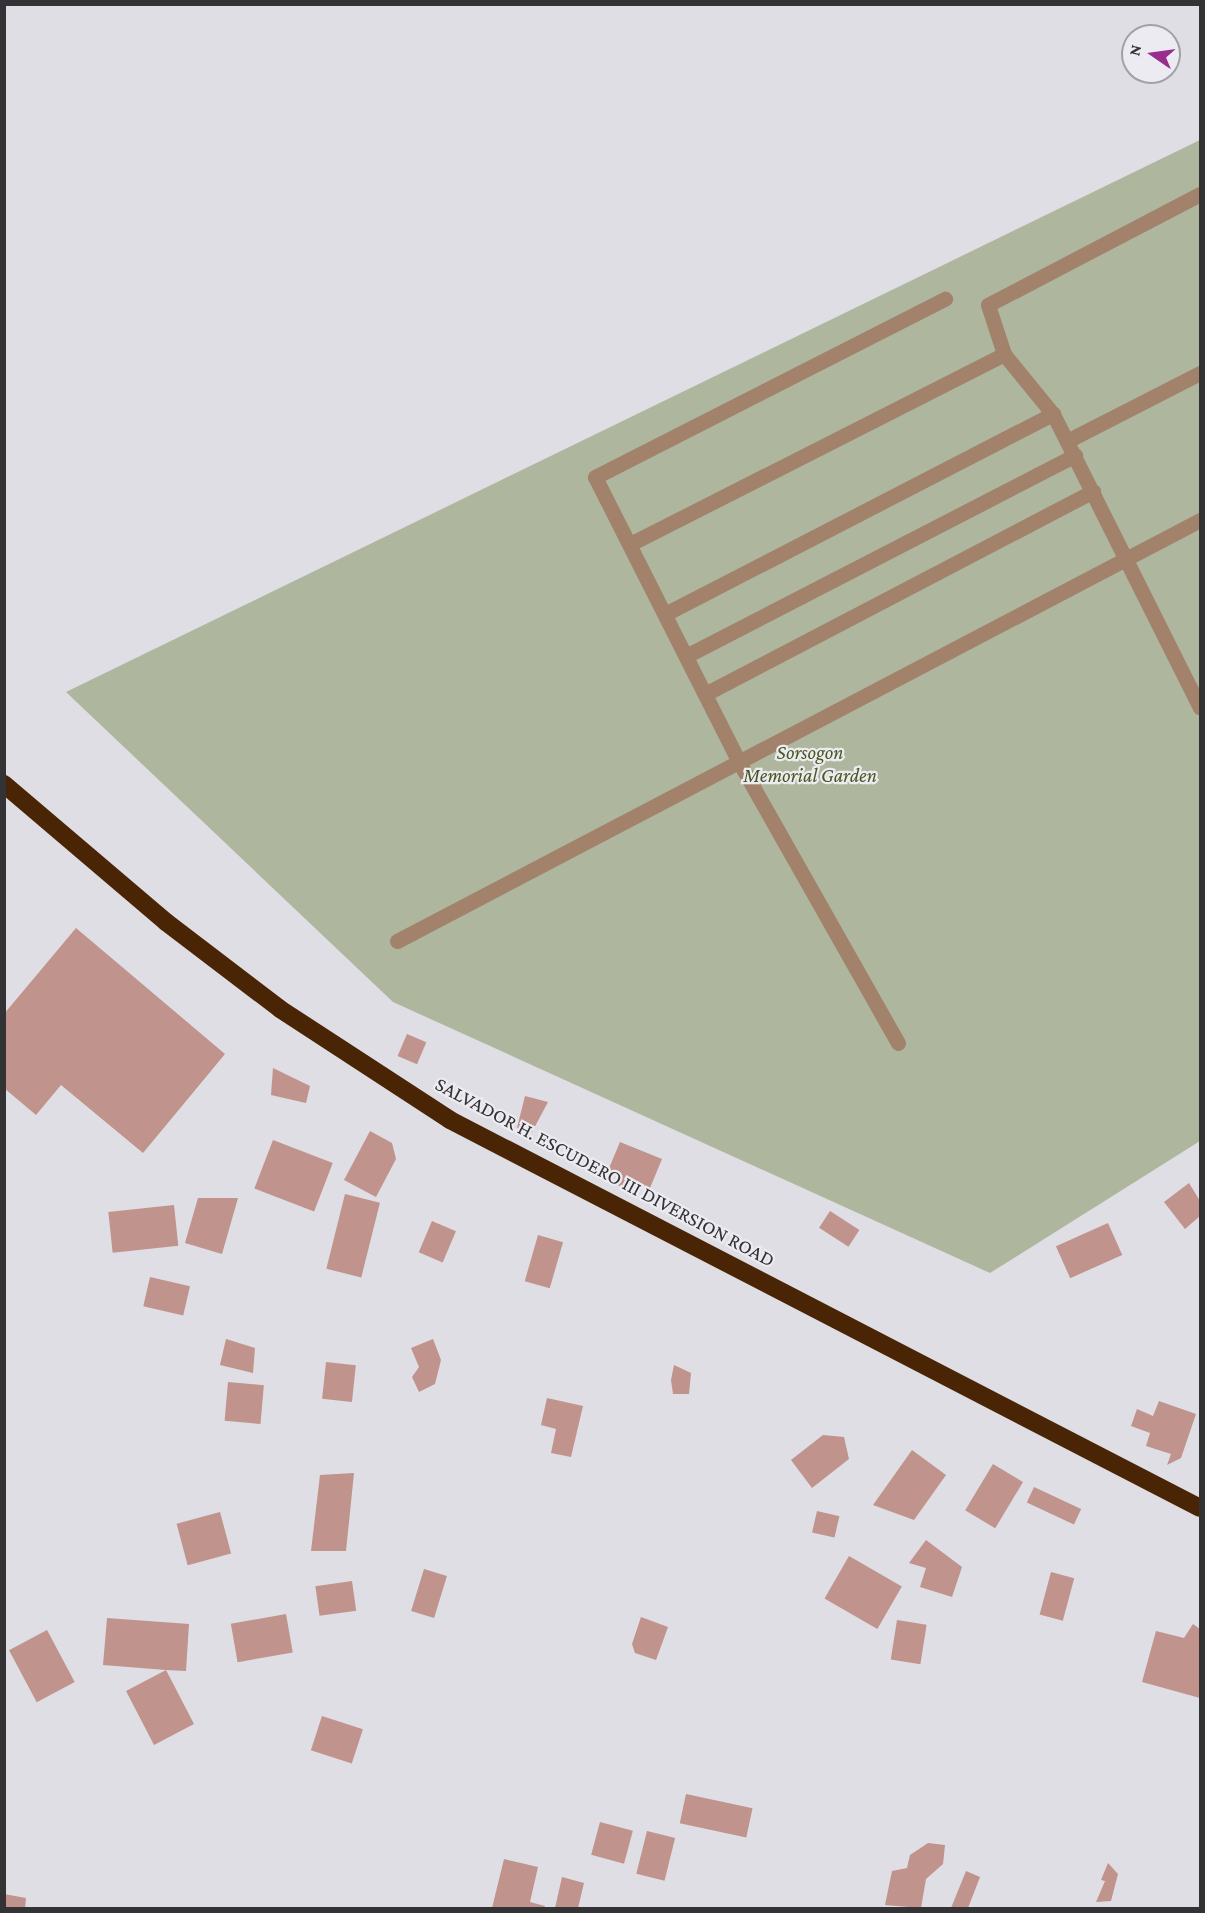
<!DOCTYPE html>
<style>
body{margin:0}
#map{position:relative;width:1205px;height:1913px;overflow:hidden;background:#dedee4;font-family:"Crimson Pro",serif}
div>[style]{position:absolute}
.green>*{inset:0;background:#aeb79e}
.building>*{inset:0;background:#c0938d;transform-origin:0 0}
.minor>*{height:15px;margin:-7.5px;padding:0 7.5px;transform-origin:7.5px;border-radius:7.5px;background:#a3826c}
.highway>*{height:18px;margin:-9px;padding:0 9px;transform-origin:9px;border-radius:9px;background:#492405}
span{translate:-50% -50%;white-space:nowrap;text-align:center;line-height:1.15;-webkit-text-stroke:4.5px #ebebf1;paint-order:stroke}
.park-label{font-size:20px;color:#47581d;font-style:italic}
.street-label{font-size:20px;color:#333335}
.frame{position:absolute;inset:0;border:6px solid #333335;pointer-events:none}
.north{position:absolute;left:1121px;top:24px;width:60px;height:60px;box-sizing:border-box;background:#ebebf1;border:2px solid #a1a1a6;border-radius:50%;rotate:283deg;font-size:16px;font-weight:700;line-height:24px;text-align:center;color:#333335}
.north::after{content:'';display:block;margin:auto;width:21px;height:27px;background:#992d8e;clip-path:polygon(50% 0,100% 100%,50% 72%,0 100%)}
</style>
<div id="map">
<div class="green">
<div style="clip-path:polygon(1200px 140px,1200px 1141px,990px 1273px,393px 1002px,66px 692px)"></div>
</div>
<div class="building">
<div style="clip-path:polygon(76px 928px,225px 1054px,143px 1153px,61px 1085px,36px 1115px,4px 1088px,4px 1014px)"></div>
<div style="left:407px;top:1034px;width:21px;height:24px;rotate:23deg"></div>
<div style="clip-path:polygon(273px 1068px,310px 1086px,306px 1103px,271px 1095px)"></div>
<div style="clip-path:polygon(525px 1096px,548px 1102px,532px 1132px,517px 1128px)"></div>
<div style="clip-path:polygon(370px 1131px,392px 1143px,396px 1159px,376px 1197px,344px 1180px)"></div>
<div style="left:273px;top:1140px;width:64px;height:52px;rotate:21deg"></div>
<div style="clip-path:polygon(620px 1142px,662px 1159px,650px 1188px,629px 1179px,625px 1188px,615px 1184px,620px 1173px,607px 1173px)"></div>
<div style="clip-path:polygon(1189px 1183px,1200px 1201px,1200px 1216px,1185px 1229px,1164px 1202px)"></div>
<div style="left:345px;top:1194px;width:36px;height:77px;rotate:14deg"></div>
<div style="clip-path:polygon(198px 1198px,238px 1198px,222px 1254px,185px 1243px)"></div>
<div style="left:174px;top:1205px;width:41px;height:66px;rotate:84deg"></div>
<div style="left:830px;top:1211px;width:35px;height:20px;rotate:33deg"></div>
<div style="left:432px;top:1221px;width:26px;height:34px;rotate:23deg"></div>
<div style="left:1108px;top:1223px;width:35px;height:57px;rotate:66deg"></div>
<div style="left:538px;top:1235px;width:26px;height:48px;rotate:16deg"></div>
<div style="left:150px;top:1277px;width:41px;height:30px;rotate:13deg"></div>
<div style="clip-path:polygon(226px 1339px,255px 1348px,253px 1373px,220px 1365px)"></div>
<div style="clip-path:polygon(433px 1339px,441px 1360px,435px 1384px,419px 1392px,412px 1377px,419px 1367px,411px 1348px)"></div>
<div style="left:326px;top:1362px;width:30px;height:37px;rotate:6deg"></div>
<div style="clip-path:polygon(674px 1365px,691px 1373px,689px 1394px,673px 1394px,671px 1380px)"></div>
<div style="left:228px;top:1382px;width:36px;height:39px;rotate:5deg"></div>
<div style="clip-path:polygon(547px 1398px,583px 1406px,571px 1457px,551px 1453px,556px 1429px,541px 1425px)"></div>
<div style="clip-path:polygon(1159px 1401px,1196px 1414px,1181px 1458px,1167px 1465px,1171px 1454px,1146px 1446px,1150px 1433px,1131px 1426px,1137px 1409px,1153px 1416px)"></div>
<div style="clip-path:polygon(823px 1435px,844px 1437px,849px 1459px,812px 1488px,791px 1460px)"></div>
<div style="clip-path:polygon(912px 1450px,946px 1475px,914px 1520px,873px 1505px)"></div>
<div style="left:993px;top:1464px;width:35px;height:54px;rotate:31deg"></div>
<div style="clip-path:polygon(354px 1473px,346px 1551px,311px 1551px,320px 1475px)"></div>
<div style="left:1034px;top:1487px;width:52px;height:17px;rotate:25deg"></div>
<div style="left:817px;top:1511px;width:23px;height:22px;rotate:13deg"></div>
<div style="left:220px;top:1512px;width:43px;height:45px;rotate:75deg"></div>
<div style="clip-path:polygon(926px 1540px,962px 1567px,952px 1597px,920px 1587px,926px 1568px,909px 1563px)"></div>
<div style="left:849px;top:1556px;width:61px;height:49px;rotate:30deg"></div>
<div style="left:424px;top:1569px;width:24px;height:44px;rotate:17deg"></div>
<div style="left:1051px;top:1572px;width:24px;height:44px;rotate:15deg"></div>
<div style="left:352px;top:1581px;width:30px;height:37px;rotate:82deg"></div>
<div style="left:286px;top:1614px;width:39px;height:56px;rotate:80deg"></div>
<div style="clip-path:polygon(641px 1617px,668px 1627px,656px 1660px,635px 1653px,632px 1644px)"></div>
<div style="clip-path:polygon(107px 1618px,189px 1624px,186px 1671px,166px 1670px,194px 1724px,154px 1745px,126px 1691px,166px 1670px,103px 1665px)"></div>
<div style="left:897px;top:1620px;width:30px;height:40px;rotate:9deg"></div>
<div style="clip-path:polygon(1193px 1624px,1200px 1629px,1200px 1698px,1142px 1682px,1156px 1631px,1184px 1638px)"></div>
<div style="left:47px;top:1630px;width:59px;height:43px;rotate:62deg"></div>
<div style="left:322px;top:1716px;width:43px;height:36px;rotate:18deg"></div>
<div style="left:686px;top:1794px;width:68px;height:30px;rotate:12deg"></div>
<div style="left:600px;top:1822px;width:34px;height:34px;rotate:15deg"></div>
<div style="left:647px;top:1831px;width:29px;height:44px;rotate:14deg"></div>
<div style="clip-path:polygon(928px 1843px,945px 1845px,943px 1864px,926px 1879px,921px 1908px,885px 1905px,892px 1871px,907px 1868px,910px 1855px)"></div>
<div style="clip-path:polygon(504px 1859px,538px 1867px,530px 1902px,545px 1906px,544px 1908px,492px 1908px)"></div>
<div style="clip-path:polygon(1108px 1863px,1118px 1874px,1111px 1901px,1096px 1902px,1105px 1881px,1101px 1880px)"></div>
<div style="clip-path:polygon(966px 1871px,980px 1877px,968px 1908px,951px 1908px)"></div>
<div style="clip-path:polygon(562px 1877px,584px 1883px,578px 1908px,555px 1908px)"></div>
<div style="clip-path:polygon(4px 1894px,26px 1898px,25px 1908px,4px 1908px)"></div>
</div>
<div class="minor">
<div style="left:1200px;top:194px;width:239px;rotate:152.4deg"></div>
<div style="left:988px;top:305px;width:52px;rotate:71.9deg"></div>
<div style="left:1004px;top:354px;width:77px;rotate:50.8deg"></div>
<div style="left:1053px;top:414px;width:328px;rotate:63.4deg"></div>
<div style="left:1067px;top:441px;width:149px;rotate:-27.1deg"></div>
<div style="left:630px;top:544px;width:419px;rotate:-26.9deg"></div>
<div style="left:665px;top:614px;width:437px;rotate:-27.3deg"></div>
<div style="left:686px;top:656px;width:438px;rotate:-27.3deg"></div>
<div style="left:705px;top:694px;width:438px;rotate:-27.6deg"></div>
<div style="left:397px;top:941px;width:907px;rotate:-27.67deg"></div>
<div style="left:898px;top:1043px;width:323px;rotate:-119.5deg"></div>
<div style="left:739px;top:762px;width:319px;rotate:-116.8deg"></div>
<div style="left:595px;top:477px;width:393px;rotate:-27deg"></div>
</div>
<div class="highway">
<div style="left:4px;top:784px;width:213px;rotate:40.4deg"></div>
<div style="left:166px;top:922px;width:143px;rotate:37.3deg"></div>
<div style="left:280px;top:1009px;width:203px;rotate:33.1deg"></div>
<div style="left:450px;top:1120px;width:844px;rotate:27.35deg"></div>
</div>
<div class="park-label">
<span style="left:810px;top:764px">Sorsogon<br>Memorial Garden</span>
</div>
<div class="street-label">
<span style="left:605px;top:1172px;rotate:28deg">SALVADOR H. ESCUDERO III DIVERSION ROAD</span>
</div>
<div class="frame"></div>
<div class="north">N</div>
</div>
